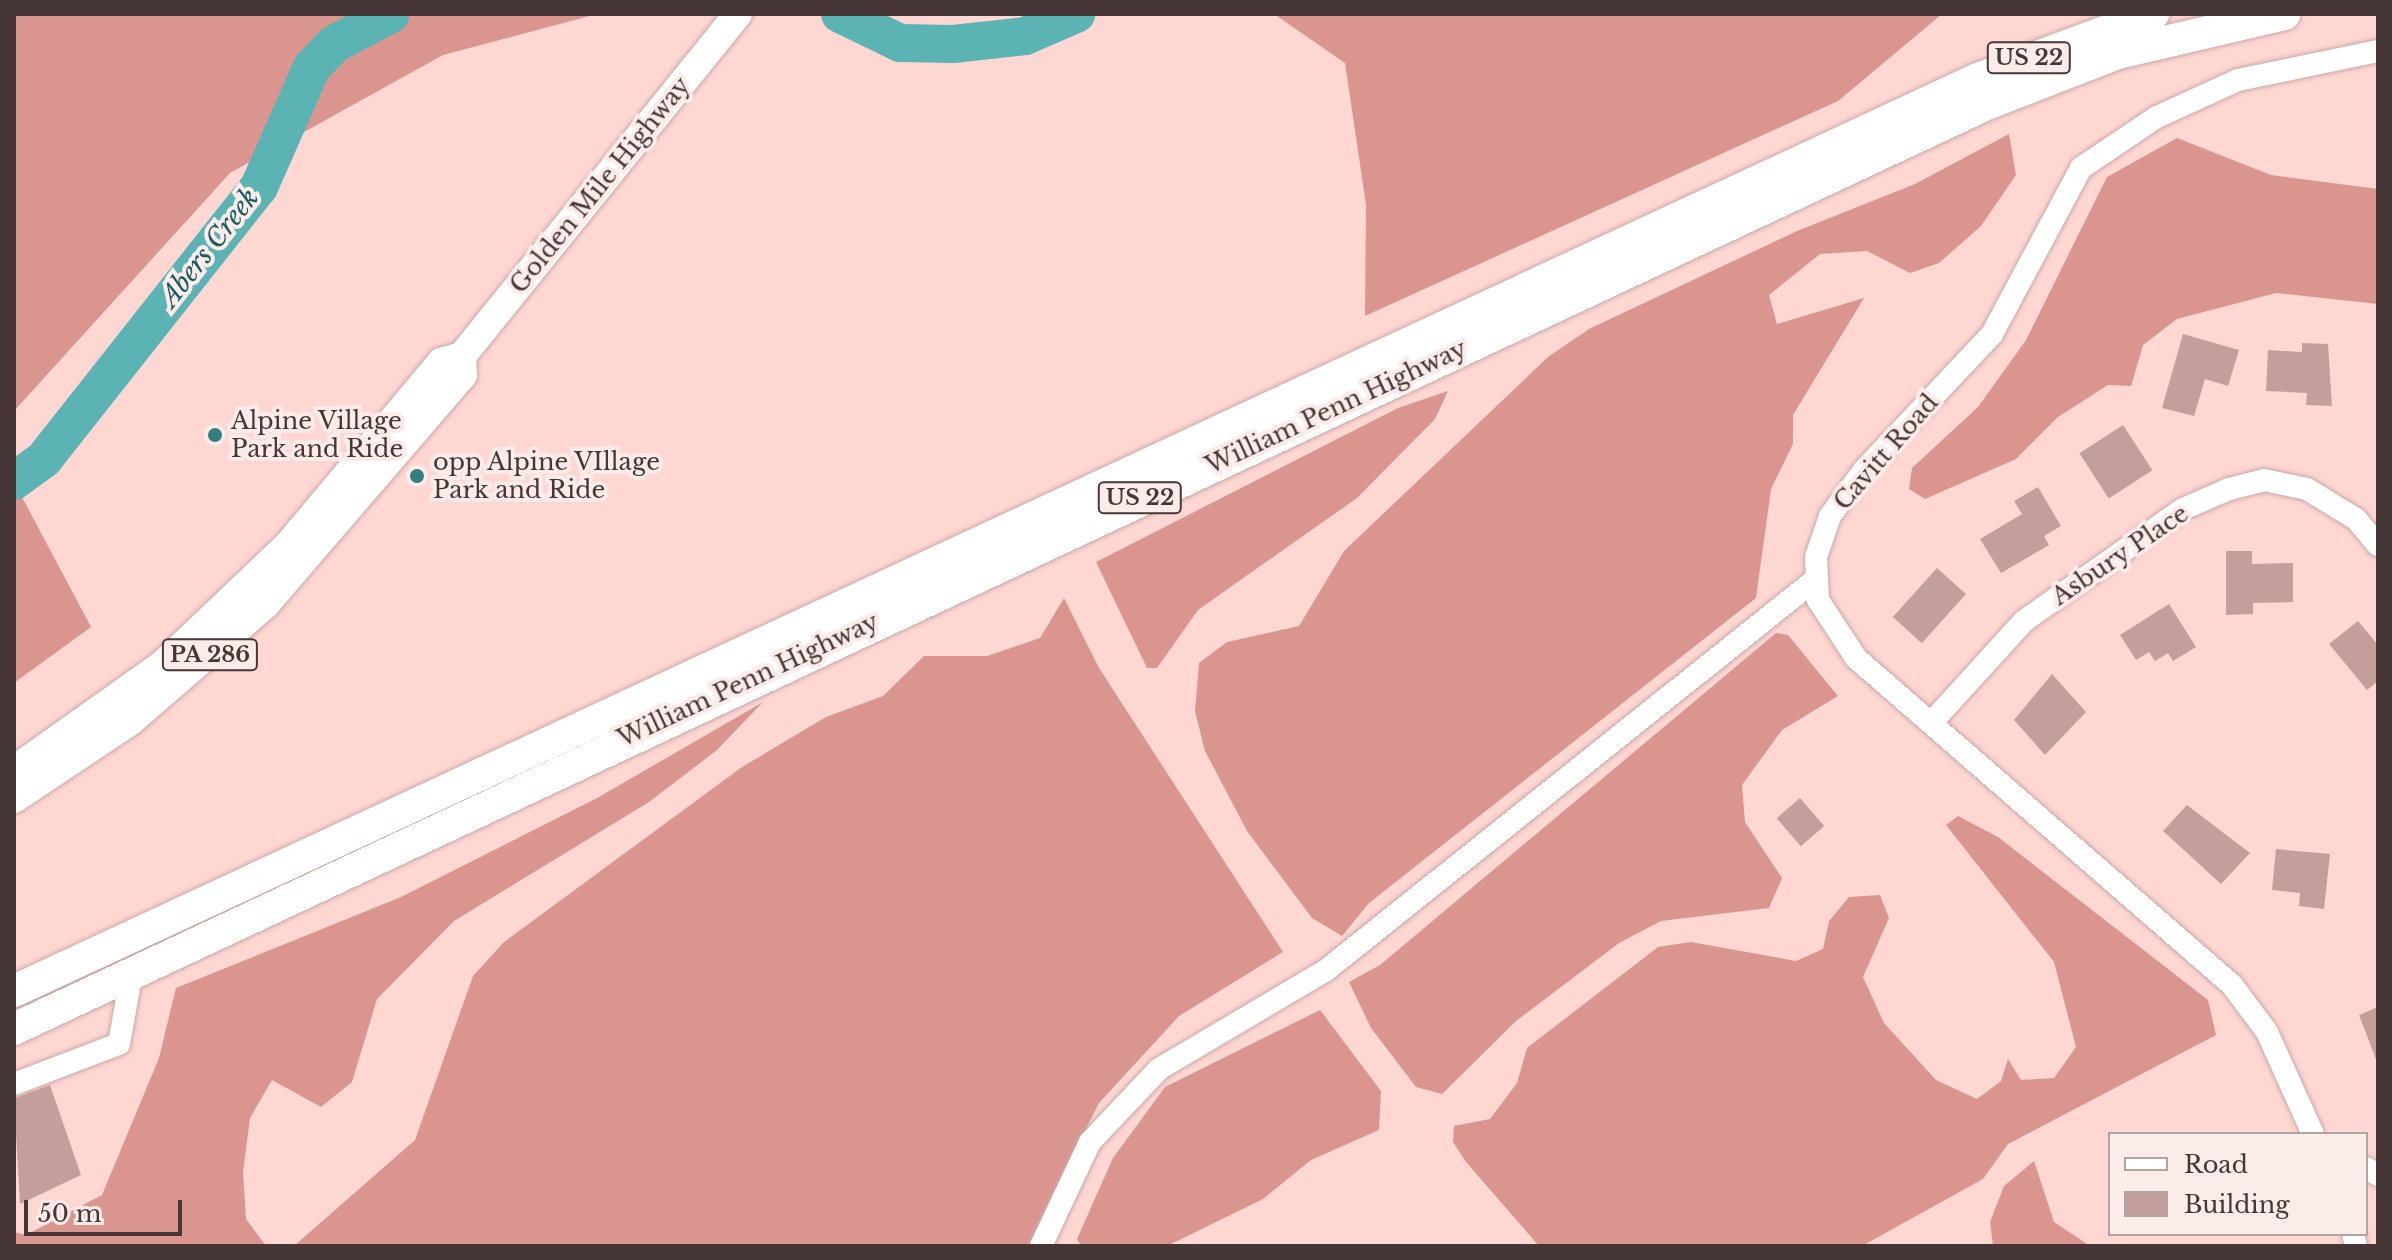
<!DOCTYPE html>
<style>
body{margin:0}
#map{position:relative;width:2392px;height:1260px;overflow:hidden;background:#fed7d3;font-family:"Libre Baskerville",serif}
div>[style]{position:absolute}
.forest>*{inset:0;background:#da958f}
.river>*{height:38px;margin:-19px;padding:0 19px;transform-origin:19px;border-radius:19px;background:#5bb3b4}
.building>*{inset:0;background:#c39f9b;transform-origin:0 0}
.roads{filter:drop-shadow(0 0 2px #cda8a4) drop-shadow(0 0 2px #cda8a4)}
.minor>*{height:22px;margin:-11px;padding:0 11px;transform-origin:11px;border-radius:11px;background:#fff}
.major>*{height:28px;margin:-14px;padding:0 14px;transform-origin:14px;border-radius:14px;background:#fff}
.highway>*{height:32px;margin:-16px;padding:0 16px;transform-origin:16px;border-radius:16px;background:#fff}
.dots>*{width:22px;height:22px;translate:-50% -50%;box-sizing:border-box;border:4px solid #fbebe9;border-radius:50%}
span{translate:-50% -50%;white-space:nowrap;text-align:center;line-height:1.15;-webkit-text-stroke:8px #fbebe9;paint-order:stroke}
.shield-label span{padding:2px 6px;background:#fbebe9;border:2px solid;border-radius:6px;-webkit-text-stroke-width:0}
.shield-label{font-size:22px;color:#463635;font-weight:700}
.street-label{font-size:24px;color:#463635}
.poi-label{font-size:24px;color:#463635}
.left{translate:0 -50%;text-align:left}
.water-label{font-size:26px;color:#145e60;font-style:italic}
.frame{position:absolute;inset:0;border:16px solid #463635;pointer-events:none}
.legend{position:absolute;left:2108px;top:1132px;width:260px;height:104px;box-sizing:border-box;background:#fbebe9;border:2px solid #b3a3a1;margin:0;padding:10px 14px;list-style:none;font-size:24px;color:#463635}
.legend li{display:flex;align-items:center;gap:16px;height:40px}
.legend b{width:40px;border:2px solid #b3a3a1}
.scale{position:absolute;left:24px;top:1200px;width:158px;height:36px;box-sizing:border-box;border:4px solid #463635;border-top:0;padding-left:10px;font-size:24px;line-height:28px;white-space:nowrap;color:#463635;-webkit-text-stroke:6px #fbebe9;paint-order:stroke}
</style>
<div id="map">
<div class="forest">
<div style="clip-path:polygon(14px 14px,597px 14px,443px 55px,230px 173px,14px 411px)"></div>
<div style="clip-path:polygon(1274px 14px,1942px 14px,1838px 101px,1365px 316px,1366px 205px,1345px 63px)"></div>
<div style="clip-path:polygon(2009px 134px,2016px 175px,1981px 226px,1939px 263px,1910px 273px,1867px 251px,1820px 254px,1769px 295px,1777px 324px,1864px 298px,1793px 415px,1793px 444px,1771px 489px,1756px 598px,1369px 903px,1342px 936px,1312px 918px,1247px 831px,1205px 751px,1195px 711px,1199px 663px,1227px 642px,1299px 626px,1344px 551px,1548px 357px,1589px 329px,1797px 231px,1915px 184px)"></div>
<div style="clip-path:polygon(2177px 138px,2271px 175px,2378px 189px,2378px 304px,2276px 293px,2177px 319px,2143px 345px,2131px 386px,2108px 385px,2058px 417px,2016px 459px,1925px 499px,1909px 489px,1912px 468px,1978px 407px,2026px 340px,2107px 177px)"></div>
<div style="clip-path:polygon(1448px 391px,1435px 419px,1357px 498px,1198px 610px,1157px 668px,1147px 668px,1096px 562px,1398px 408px)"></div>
<div style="clip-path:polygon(14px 482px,91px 627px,14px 683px)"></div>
<div style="clip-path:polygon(1064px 598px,1099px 668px,1283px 952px,1179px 1016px,1099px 1103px,1028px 1246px,294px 1246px,415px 1140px,473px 976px,504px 942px,742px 767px,826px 717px,883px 696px,924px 656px,987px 656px,1040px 638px)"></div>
<div style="clip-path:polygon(1776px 633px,1788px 635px,1838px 696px,1782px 730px,1742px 785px,1745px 822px,1782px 878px,1769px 908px,1661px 921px,1619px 943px,1516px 1021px,1442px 1094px,1416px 1087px,1371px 1028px,1349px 982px,1380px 965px)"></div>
<div style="clip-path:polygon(763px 702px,717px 750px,649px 802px,454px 921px,377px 999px,352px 1082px,321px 1107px,272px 1080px,250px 1118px,243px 1172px,246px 1219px,266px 1246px,14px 1246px,14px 1232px,26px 1235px,102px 1195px,159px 1058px,176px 988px,401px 897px,599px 797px)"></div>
<div style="clip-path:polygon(1958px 816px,1998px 837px,2208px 1000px,2216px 1035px,2008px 1144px,1983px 1179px,1862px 1246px,1539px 1246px,1466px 1162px,1453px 1142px,1454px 1126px,1490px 1119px,1517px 1083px,1527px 1048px,1658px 947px,1691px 942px,1796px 961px,1823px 949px,1829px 921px,1849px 897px,1880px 895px,1889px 918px,1863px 977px,1884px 1023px,1936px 1080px,1977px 1099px,2001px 1081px,2008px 1059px,2021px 1080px,2054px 1078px,2076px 1047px,2054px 962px,1946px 825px)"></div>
<div style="clip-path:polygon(1320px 1010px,1381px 1091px,1379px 1130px,1311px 1160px,1263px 1199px,1167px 1246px,1081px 1246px,1077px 1239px,1113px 1158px,1165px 1087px)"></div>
<div style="clip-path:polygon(2034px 1161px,2054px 1222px,2090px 1246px,1993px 1246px,1990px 1222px,2004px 1186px)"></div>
</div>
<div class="river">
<div style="left:840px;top:14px;width:67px;rotate:25.8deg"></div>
<div style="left:900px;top:43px;width:53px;rotate:1.1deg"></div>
<div style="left:953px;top:44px;width:72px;rotate:-6.3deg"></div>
<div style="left:1025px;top:36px;width:56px;rotate:-23.3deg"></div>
<div style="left:14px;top:481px;width:37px;rotate:-36deg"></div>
<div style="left:44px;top:459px;width:347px;rotate:-51.7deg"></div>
<div style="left:259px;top:187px;width:131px;rotate:-66.2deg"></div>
<div style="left:312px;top:67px;width:32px;rotate:-46deg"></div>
<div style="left:334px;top:44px;width:64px;rotate:-27.8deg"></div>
</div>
<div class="building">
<div style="clip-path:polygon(2183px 334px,2239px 350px,2228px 386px,2205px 379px,2194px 416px,2162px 408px)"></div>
<div style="clip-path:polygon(2302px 343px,2328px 344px,2332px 406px,2306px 405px,2307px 393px,2266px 391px,2268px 350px,2302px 352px)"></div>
<div style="left:2123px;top:425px;width:54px;height:52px;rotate:57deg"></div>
<div style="clip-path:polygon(2038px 487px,2061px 526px,2044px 536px,2049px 545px,2001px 573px,1980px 539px,2022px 514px,2014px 501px)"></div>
<div style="clip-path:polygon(2226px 551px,2252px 551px,2252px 564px,2293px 563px,2293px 602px,2253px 603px,2253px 614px,2226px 615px)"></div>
<div style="left:1937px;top:568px;width:39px;height:66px;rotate:42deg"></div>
<div style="clip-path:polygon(2169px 604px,2196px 647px,2173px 661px,2168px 653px,2155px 661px,2149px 652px,2136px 660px,2120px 635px)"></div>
<div style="clip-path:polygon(2358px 621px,2378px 645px,2378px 681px,2367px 690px,2329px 644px)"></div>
<div style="clip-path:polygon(2052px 674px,2086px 712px,2045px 755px,2014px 720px)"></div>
<div style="left:1800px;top:798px;width:37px;height:31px;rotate:49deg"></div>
<div style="clip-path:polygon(2187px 805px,2250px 853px,2221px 884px,2163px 831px)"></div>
<div style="clip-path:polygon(2276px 849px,2330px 854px,2324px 909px,2299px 906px,2300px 893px,2272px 890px)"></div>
<div style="clip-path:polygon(2378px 1007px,2378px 1061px,2377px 1062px,2359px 1015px)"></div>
<div style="clip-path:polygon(50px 1085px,81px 1175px,20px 1204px,14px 1098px)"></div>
</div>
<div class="roads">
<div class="minor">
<div style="left:1933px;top:721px;width:135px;rotate:-47.7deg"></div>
<div style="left:2024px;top:621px;width:194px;rotate:-35.2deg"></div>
<div style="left:2183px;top:509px;width:50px;rotate:-23.5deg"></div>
<div style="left:2229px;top:489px;width:36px;rotate:-14deg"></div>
<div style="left:2264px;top:480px;width:44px;rotate:11.8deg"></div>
<div style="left:2307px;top:489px;width:57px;rotate:31.5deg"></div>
<div style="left:2356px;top:519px;width:34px;rotate:50deg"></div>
<div style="left:14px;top:1084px;width:112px;rotate:-20.9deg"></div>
<div style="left:119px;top:1044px;width:74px;rotate:-79.9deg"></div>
<div style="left:2313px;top:1134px;width:112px;rotate:-114.3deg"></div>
<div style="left:2267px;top:1032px;width:59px;rotate:-126.7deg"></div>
<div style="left:2232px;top:985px;width:498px;rotate:-139deg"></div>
<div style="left:1856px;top:658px;width:69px;rotate:-123.2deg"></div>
<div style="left:1818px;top:600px;width:43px;rotate:-92.7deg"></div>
<div style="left:1816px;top:557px;width:43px;rotate:-71.1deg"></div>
<div style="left:1830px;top:516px;width:57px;rotate:-53.5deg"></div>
<div style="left:1864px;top:470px;width:187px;rotate:-46.7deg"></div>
<div style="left:1992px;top:334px;width:188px;rotate:-61.8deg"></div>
<div style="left:2081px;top:168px;width:92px;rotate:-33.9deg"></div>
<div style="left:2157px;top:117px;width:89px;rotate:-24.6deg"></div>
<div style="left:2238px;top:80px;width:143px;rotate:-11.7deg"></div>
<div style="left:2366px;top:1168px;width:14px;rotate:30deg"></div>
<div style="left:2353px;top:1234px;width:12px;rotate:76deg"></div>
<div style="left:1041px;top:1246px;width:115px;rotate:-64.8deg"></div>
<div style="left:1090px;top:1142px;width:100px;rotate:-46.6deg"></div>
<div style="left:1159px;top:1069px;width:193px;rotate:-30.6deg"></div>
<div style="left:1325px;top:971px;width:628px;rotate:-38.6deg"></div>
</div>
<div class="major">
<div style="left:14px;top:770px;width:183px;rotate:-35.4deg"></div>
<div style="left:163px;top:664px;width:173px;rotate:-43.6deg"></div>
<div style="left:288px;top:545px;width:239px;rotate:-50.1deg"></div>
<div style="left:441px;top:362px;width:22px;rotate:-16deg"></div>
<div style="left:462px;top:356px;width:439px;rotate:-51.1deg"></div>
<div style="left:14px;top:799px;width:141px;rotate:-33.7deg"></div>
<div style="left:131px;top:721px;width:179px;rotate:-40.9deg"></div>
<div style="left:266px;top:604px;width:302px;rotate:-49.3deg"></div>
<div style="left:463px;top:375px;width:19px;rotate:-93deg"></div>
</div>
<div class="highway">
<div style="left:14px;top:991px;width:2165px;rotate:-24.91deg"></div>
<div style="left:1978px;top:79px;width:187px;rotate:-20.4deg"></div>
<div style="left:14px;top:1029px;width:2181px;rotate:-25.12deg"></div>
<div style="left:1989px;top:103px;width:138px;rotate:-21.2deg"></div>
<div style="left:2118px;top:53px;width:171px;rotate:-13.2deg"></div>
</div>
</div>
<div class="dots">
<div style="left:215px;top:435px;background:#357e80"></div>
<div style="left:417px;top:476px;background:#357e80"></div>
</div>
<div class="shield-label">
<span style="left:2029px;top:58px">US 22</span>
<span style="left:1140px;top:498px">US 22</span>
<span style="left:210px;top:655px">PA 286</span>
</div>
<div class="street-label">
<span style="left:600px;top:185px;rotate:-51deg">Golden Mile Highway</span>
<span style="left:1336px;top:407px;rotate:-25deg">William Penn Highway</span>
<span style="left:1886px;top:452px;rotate:-49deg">Cavitt Road</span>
<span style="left:2120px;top:555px;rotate:-34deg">Asbury Place</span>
<span style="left:748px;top:680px;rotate:-25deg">William Penn Highway</span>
</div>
<div class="poi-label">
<span class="left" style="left:231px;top:435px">Alpine Village<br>Park and Ride</span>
<span class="left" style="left:433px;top:476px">opp Alpine VIllage<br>Park and Ride</span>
</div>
<div class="water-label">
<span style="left:210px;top:248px;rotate:-52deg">Abers Creek</span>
</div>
<div class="frame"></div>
<ul class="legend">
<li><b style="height:10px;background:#fff"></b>Road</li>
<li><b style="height:22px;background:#c39f9b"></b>Building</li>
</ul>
<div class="scale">50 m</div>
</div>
